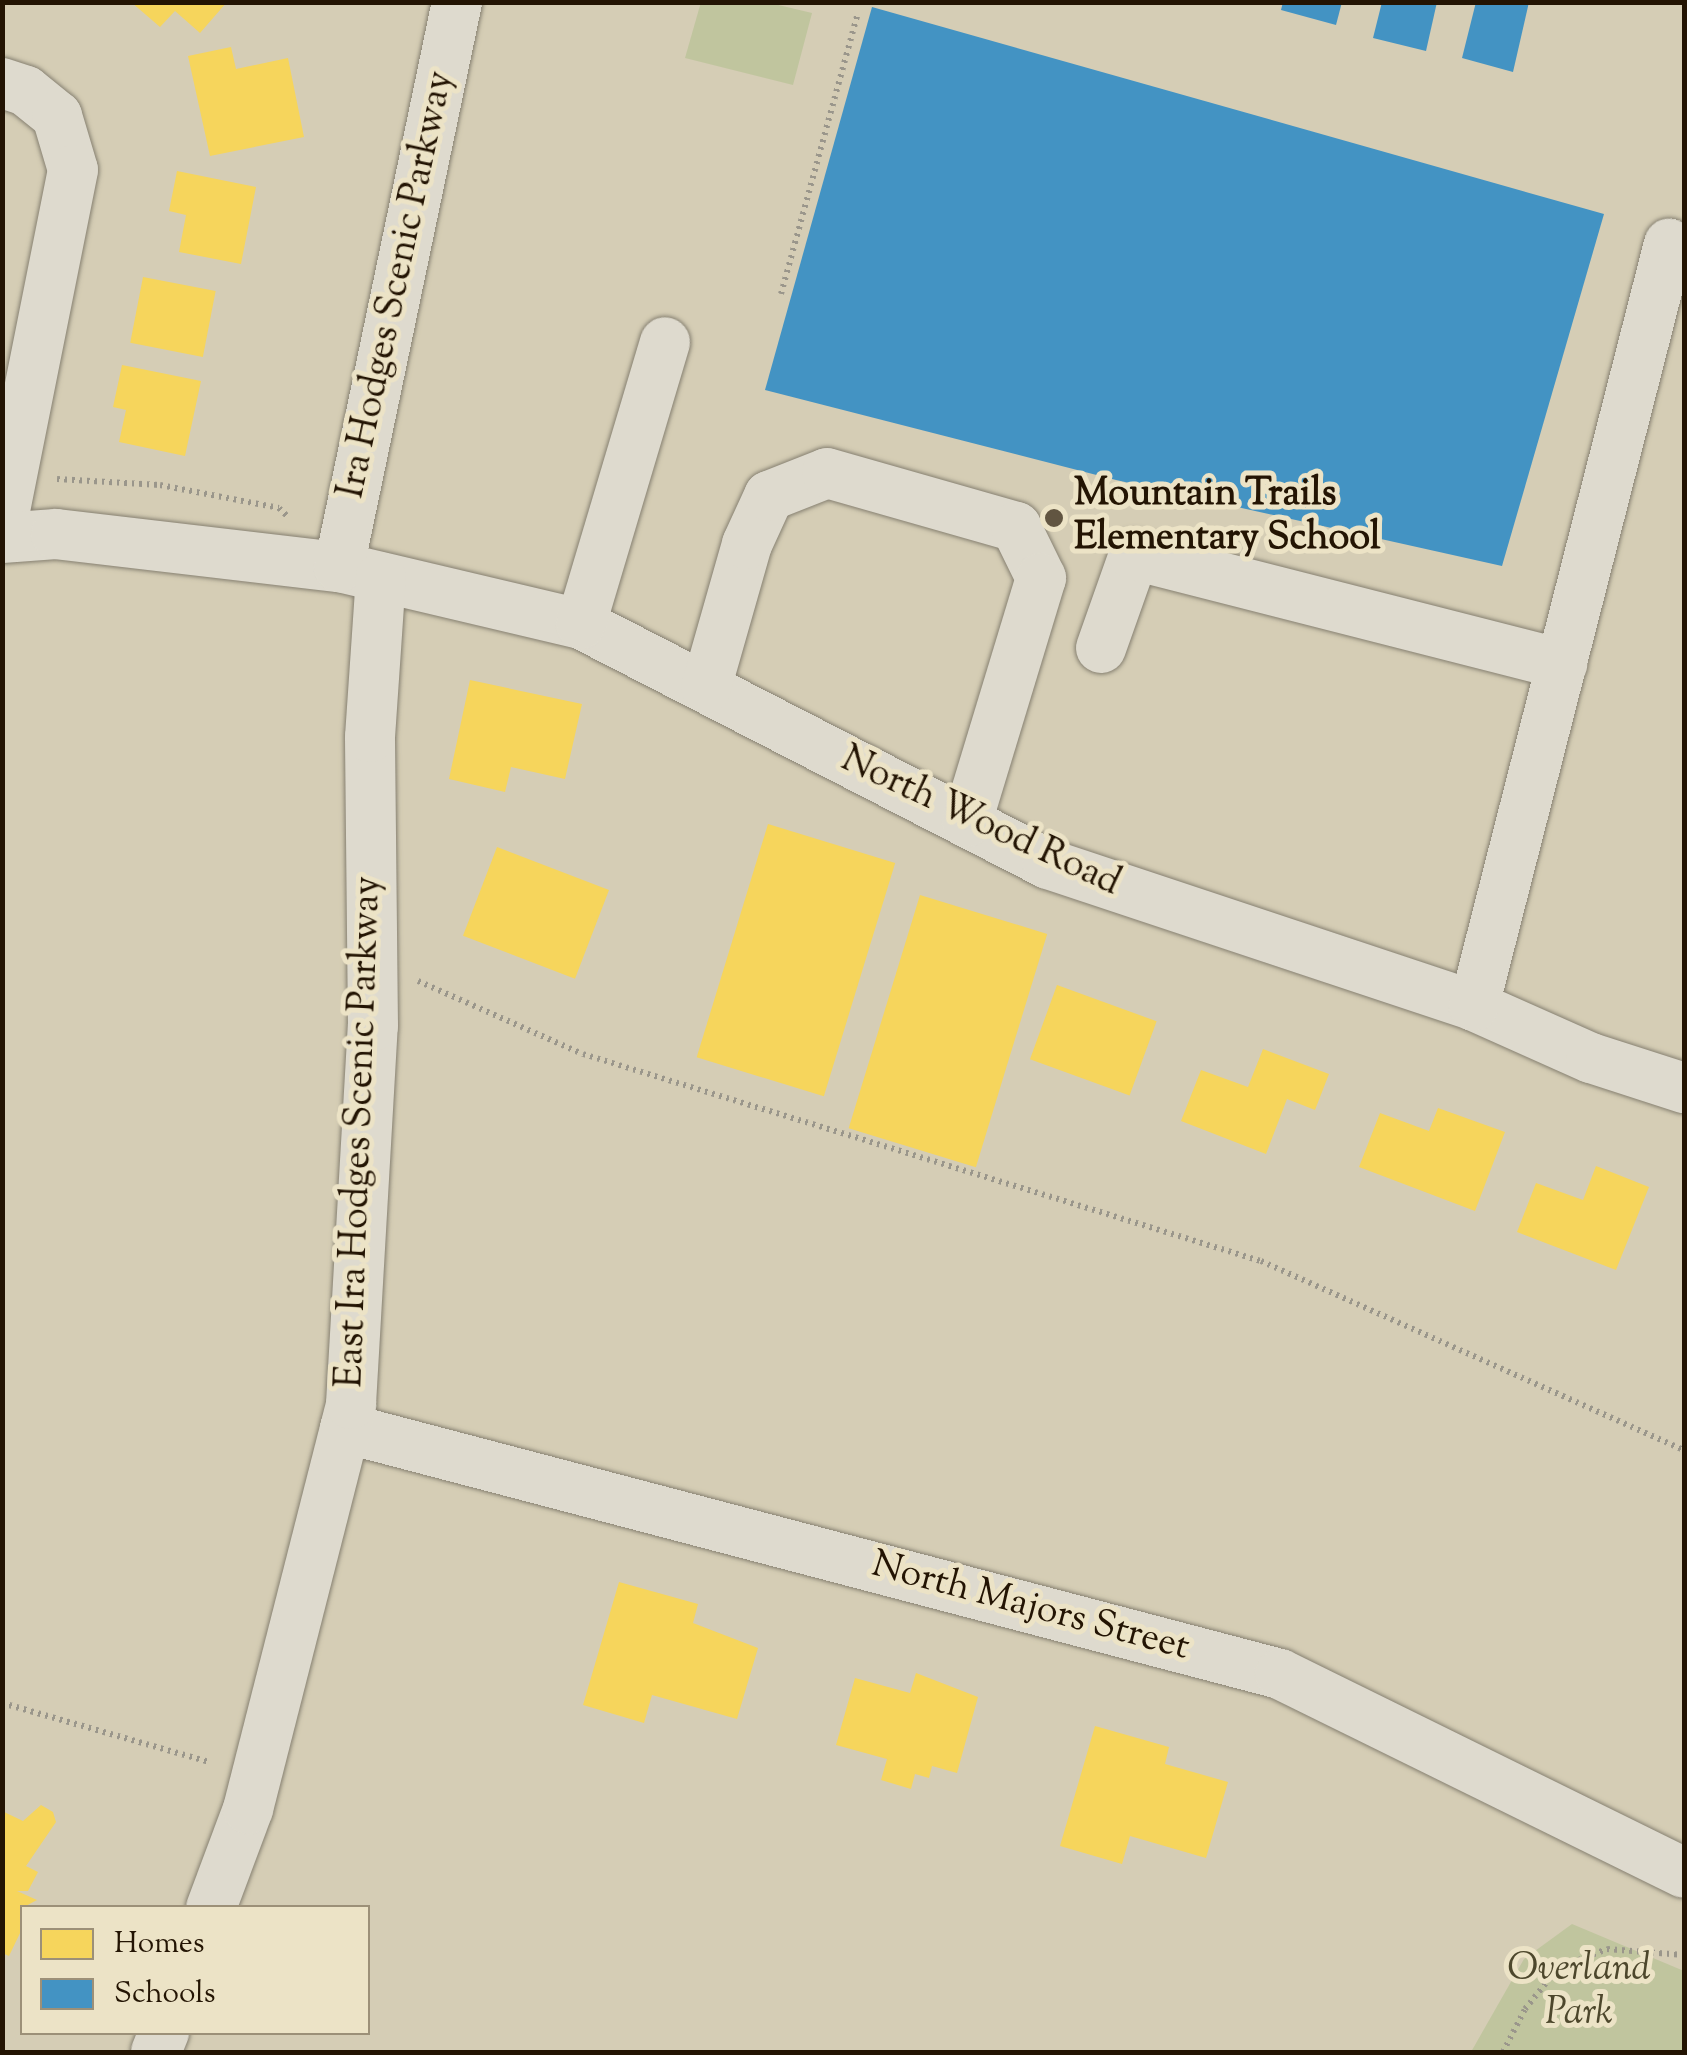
<!DOCTYPE html>
<style>
body{margin:0}
#map{position:relative;width:1687px;height:2055px;overflow:hidden;background:#d5cdb5;font-family:"Sorts Mill Goudy",serif}
div>[style]{position:absolute}
.green>*{inset:0;background:#c0c59e}
.homes>*{inset:0;background:#f6d55c;transform-origin:0 0}
.schools>*{inset:0;background:#4393c3}
.path>*{height:6px;margin-top:-3px;transform-origin:0;background:repeating-linear-gradient(90deg,#9a968b 0 2.5px,transparent 0 7.5px)}
.roads{filter:drop-shadow(0 0 2px #868071) drop-shadow(0 0 2px #868071)}
.minor>*{height:50px;margin:-25px;padding:0 25px;transform-origin:25px;border-radius:25px;background:#dedace}
.dots>*{width:28px;height:28px;translate:-50% -50%;box-sizing:border-box;border:5px solid #ece3c6;border-radius:50%}
span{translate:-50% -50%;white-space:nowrap;text-align:center;line-height:1.15;-webkit-text-stroke:10px #ece3c6;paint-order:stroke}
.street-label{font-size:38px;color:#231403}
.poi-label{font-size:38px;color:#231403;font-weight:700}
.left{translate:0 -50%;text-align:left}
.park-label{font-size:38px;color:#4d472c;font-style:italic}
.frame{position:absolute;inset:0;border:5px solid #231403;pointer-events:none}
.legend{position:absolute;left:20px;top:1905px;width:350px;height:130px;box-sizing:border-box;background:#ece3c6;border:2px solid #9c9078;margin:0;padding:12px 18px;list-style:none;font-size:30px;color:#231403}
.legend li{display:flex;align-items:center;gap:20px;height:50px}
.legend b{width:50px;border:2px solid #9c9078}
</style>
<div id="map">
<div class="green">
<div style="clip-path:polygon(701px 2px,770px 3px,812px 13px,793px 85px,685px 58px)"></div>
<div style="clip-path:polygon(1572px 1924px,1684px 1971px,1684px 2052px,1471px 2052px,1524px 1959px)"></div>
</div>
<div class="homes">
<div style="clip-path:polygon(131px 2px,227px 2px,200px 33px,175px 11px,160px 27px)"></div>
<div style="clip-path:polygon(231px 47px,236px 69px,288px 58px,304px 137px,210px 156px,188px 56px)"></div>
<div style="clip-path:polygon(177px 171px,256px 187px,241px 264px,179px 252px,186px 215px,169px 211px)"></div>
<div style="left:143px;top:277px;width:74px;height:67px;rotate:11deg"></div>
<div style="clip-path:polygon(122px 365px,201px 381px,185px 456px,119px 442px,126px 410px,113px 407px)"></div>
<div style="clip-path:polygon(470px 680px,582px 704px,565px 779px,511px 767px,505px 792px,449px 779px)"></div>
<div style="left:768px;top:824px;width:133px;height:244px;rotate:17deg"></div>
<div style="left:497px;top:847px;width:120px;height:95px;rotate:21deg"></div>
<div style="left:920px;top:895px;width:133px;height:244px;rotate:17deg"></div>
<div style="left:1057px;top:985px;width:106px;height:79px;rotate:20deg"></div>
<div style="clip-path:polygon(1263px 1049px,1329px 1074px,1315px 1110px,1287px 1099px,1266px 1154px,1181px 1121px,1201px 1070px,1248px 1087px)"></div>
<div style="clip-path:polygon(1438px 1108px,1505px 1132px,1475px 1211px,1359px 1167px,1380px 1113px,1429px 1131px)"></div>
<div style="clip-path:polygon(1596px 1166px,1649px 1187px,1616px 1270px,1517px 1232px,1536px 1183px,1583px 1200px)"></div>
<div style="clip-path:polygon(619px 1582px,698px 1604px,693px 1623px,758px 1648px,737px 1719px,652px 1695px,644px 1723px,583px 1705px)"></div>
<div style="clip-path:polygon(916px 1673px,978px 1697px,957px 1773px,932px 1766px,929px 1778px,915px 1774px,911px 1789px,881px 1780px,887px 1759px,836px 1745px,855px 1678px,910px 1693px)"></div>
<div style="clip-path:polygon(1095px 1726px,1169px 1747px,1165px 1764px,1228px 1782px,1206px 1858px,1130px 1836px,1122px 1864px,1060px 1846px)"></div>
<div style="clip-path:polygon(41px 1805px,53px 1812px,56px 1822px,26px 1866px,38px 1872px,28px 1891px,17px 1891px,37px 1900px,22px 1908px,22px 1929px,9px 1956px,2px 1953px,2px 1811px,23px 1821px)"></div>
</div>
<div class="schools">
<div style="clip-path:polygon(1283px 2px,1342px 2px,1336px 25px,1281px 10px)"></div>
<div style="clip-path:polygon(1382px 2px,1437px 2px,1426px 51px,1373px 38px)"></div>
<div style="clip-path:polygon(1476px 2px,1529px 2px,1513px 72px,1462px 58px)"></div>
<div style="clip-path:polygon(872px 7px,1604px 214px,1502px 566px,1116px 480px,765px 390px)"></div>
</div>
<div class="path">
<div style="left:781px;top:294px;width:288px;rotate:-74.7deg"></div>
<div style="left:57px;top:479px;width:103px;rotate:3.3deg"></div>
<div style="left:160px;top:485px;width:121px;rotate:10.9deg"></div>
<div style="left:279px;top:508px;width:13px;rotate:45deg"></div>
<div style="left:418px;top:981px;width:180px;rotate:23.9deg"></div>
<div style="left:583px;top:1054px;width:709px;rotate:16.98deg"></div>
<div style="left:1261px;top:1261px;width:463px;rotate:24.1deg"></div>
<div style="left:2px;top:1703px;width:215px;rotate:15.9deg"></div>
<div style="left:1503px;top:2052px;width:48px;rotate:-62.9deg"></div>
<div style="left:1525px;top:2009px;width:53px;rotate:-51.2deg"></div>
<div style="left:1558px;top:1968px;width:53px;rotate:-21.2deg"></div>
<div style="left:1607px;top:1949px;width:77px;rotate:4.5deg"></div>
</div>
<div class="roads">
<div class="minor">
<div style="left:2px;top:83px;width:25px;rotate:18deg"></div>
<div style="left:26px;top:91px;width:40px;rotate:39deg"></div>
<div style="left:57px;top:116px;width:56px;rotate:73.5deg"></div>
<div style="left:73px;top:170px;width:361px;rotate:101.3deg"></div>
<div style="left:2px;top:538px;width:54px;rotate:-4.2deg"></div>
<div style="left:56px;top:534px;width:285px;rotate:6.7deg"></div>
<div style="left:339px;top:567px;width:249px;rotate:13.3deg"></div>
<div style="left:581px;top:624px;width:525px;rotate:27.2deg"></div>
<div style="left:1048px;top:864px;width:449px;rotate:18.4deg"></div>
<div style="left:1474px;top:1006px;width:128px;rotate:24deg"></div>
<div style="left:1591px;top:1058px;width:98px;rotate:17.9deg"></div>
<div style="left:339px;top:567px;width:577px;rotate:-78.2deg"></div>
<div style="left:581px;top:624px;width:294px;rotate:-73.4deg"></div>
<div style="left:1101px;top:648px;width:99px;rotate:-70.5deg"></div>
<div style="left:1134px;top:555px;width:442px;rotate:14.3deg"></div>
<div style="left:706px;top:688px;width:150px;rotate:-74.1deg"></div>
<div style="left:747px;top:544px;width:53px;rotate:-65.4deg"></div>
<div style="left:769px;top:496px;width:62px;rotate:-21.6deg"></div>
<div style="left:827px;top:473px;width:197px;rotate:15.9deg"></div>
<div style="left:1016px;top:527px;width:57px;rotate:63.9deg"></div>
<div style="left:1041px;top:578px;width:255px;rotate:106.9deg"></div>
<div style="left:1474px;top:1006px;width:787px;rotate:-75.65deg"></div>
<div style="left:345px;top:1428px;width:967px;rotate:14.74deg"></div>
<div style="left:1280px;top:1674px;width:450px;rotate:26.2deg"></div>
<div style="left:211px;top:1908px;width:106px;rotate:-69.5deg"></div>
<div style="left:248px;top:1809px;width:418px;rotate:-75.7deg"></div>
<div style="left:351px;top:1404px;width:379px;rotate:-86.7deg"></div>
<div style="left:373px;top:1026px;width:289px;rotate:-90.6deg"></div>
<div style="left:370px;top:737px;width:160px;rotate:-86.1deg"></div>
<div style="left:156px;top:2052px;width:22px;rotate:-68deg"></div>
</div>
</div>
<div class="dots">
<div style="left:1054px;top:518px;background:#615541"></div>
</div>
<div class="street-label">
<span style="left:398px;top:285px;rotate:-78deg">Ira Hodges Scenic Parkway</span>
<span style="left:980px;top:823px;rotate:25deg">North Wood Road</span>
<span style="left:361px;top:1132px;rotate:-88deg">East Ira Hodges Scenic Parkway</span>
<span style="left:1030px;top:1608px;rotate:15deg">North Majors Street</span>
</div>
<div class="poi-label">
<span class="left" style="left:1074px;top:518px">Mountain Trails<br>Elementary School</span>
</div>
<div class="park-label">
<span style="left:1579px;top:1993px">Overland<br>Park</span>
</div>
<div class="frame"></div>
<ul class="legend">
<li><b style="height:28px;background:#f6d55c"></b>Homes</li>
<li><b style="height:28px;background:#4393c3"></b>Schools</li>
</ul>
</div>
